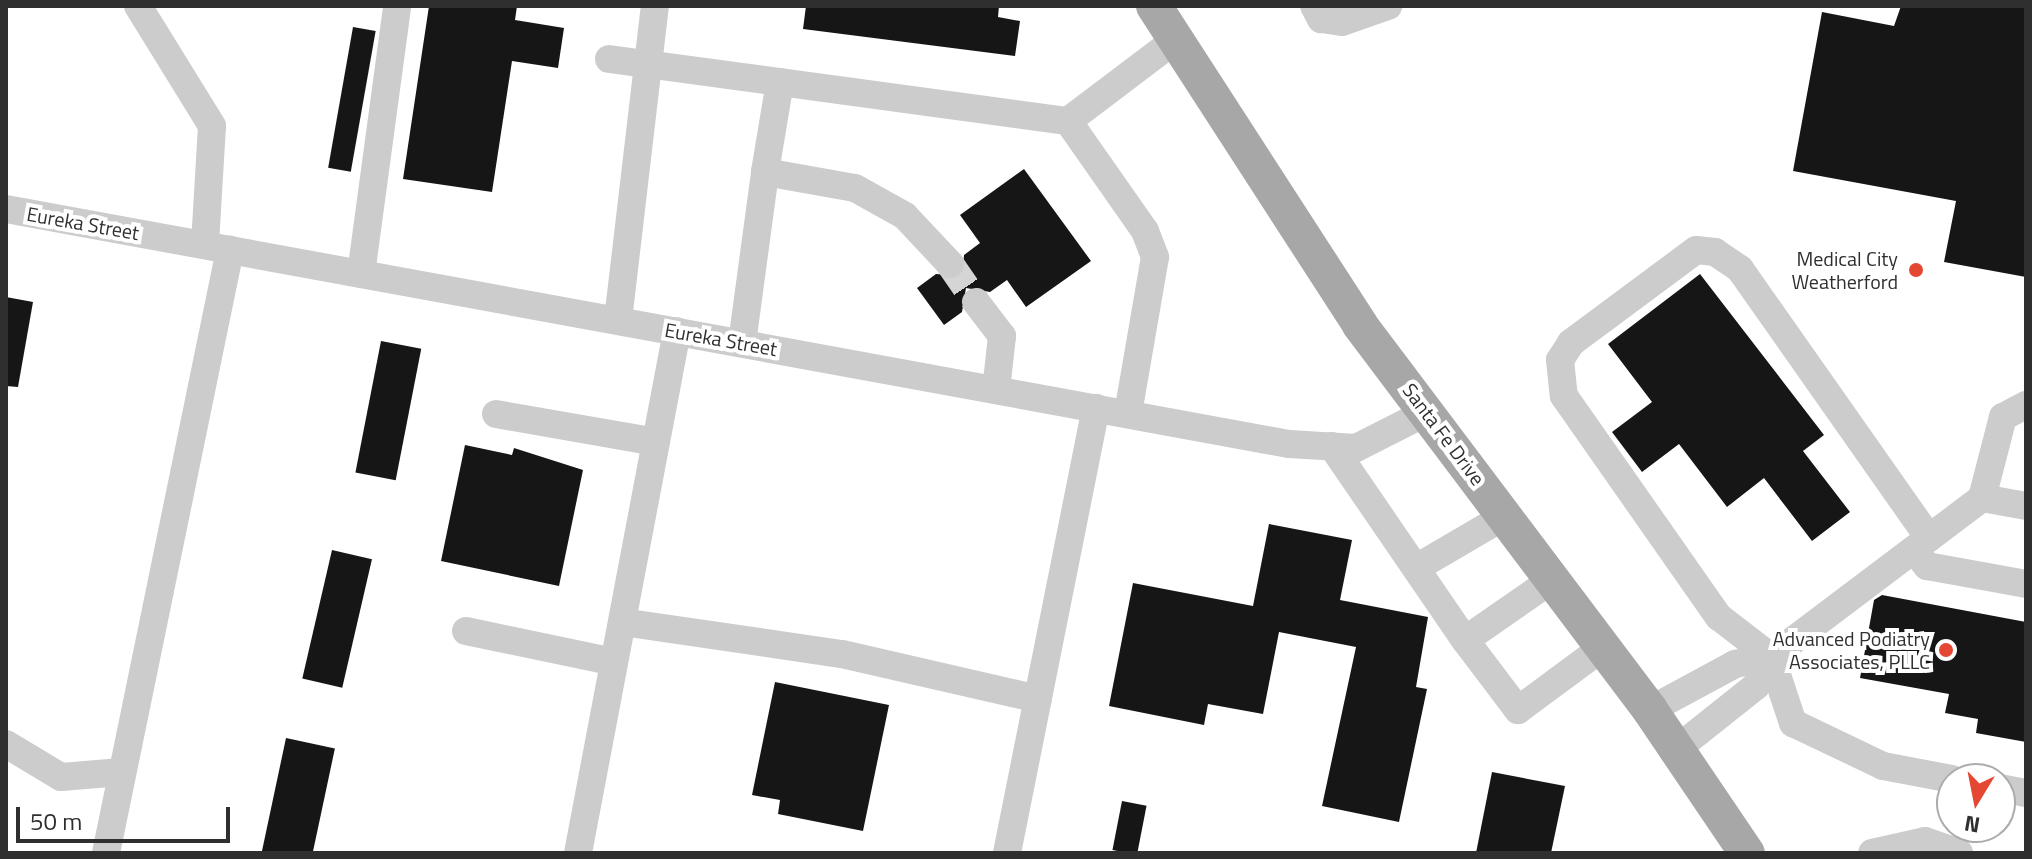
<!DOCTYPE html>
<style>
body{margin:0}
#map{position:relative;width:2032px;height:859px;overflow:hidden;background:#fff;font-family:"Titillium Web",sans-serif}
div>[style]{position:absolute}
.building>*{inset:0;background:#161616;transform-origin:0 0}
.minor-tunnel>*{height:28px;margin-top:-14px;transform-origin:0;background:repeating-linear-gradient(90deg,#d5d5d5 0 28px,transparent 0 42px)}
.minor>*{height:28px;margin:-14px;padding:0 14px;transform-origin:14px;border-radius:14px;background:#ccc}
.major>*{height:36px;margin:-18px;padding:0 18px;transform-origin:18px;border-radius:18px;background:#a7a7a7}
.dots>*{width:22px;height:22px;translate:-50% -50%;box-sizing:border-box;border:4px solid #fff;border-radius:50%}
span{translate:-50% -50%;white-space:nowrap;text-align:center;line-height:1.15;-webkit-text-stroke:8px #fff;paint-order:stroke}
.street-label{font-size:20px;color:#2f2f2f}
.poi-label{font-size:20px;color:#2f2f2f}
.right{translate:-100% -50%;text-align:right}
.frame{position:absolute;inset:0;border:8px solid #2f2f2f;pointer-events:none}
.north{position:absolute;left:1936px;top:763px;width:80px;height:80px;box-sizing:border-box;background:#fff;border:2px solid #acacac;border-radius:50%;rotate:190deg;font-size:22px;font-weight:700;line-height:32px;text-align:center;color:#2f2f2f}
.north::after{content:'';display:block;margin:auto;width:28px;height:36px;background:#e44833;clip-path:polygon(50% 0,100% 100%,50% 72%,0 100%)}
.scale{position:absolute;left:16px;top:807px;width:214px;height:36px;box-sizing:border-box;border:4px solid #2f2f2f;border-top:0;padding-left:10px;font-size:24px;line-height:28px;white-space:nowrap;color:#2f2f2f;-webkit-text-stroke:6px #fff;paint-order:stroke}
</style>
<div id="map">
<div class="building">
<div style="clip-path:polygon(429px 6px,517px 6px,515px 20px,564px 28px,558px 68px,512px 61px,492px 192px,403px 179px)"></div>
<div style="clip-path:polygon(806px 6px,999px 6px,998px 17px,1020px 21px,1015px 56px,803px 29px)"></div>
<div style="clip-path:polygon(1901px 6px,2026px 6px,2026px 277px,1944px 262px,1956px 201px,1793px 171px,1822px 12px,1894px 26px)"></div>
<div style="left:353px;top:27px;width:23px;height:143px;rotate:10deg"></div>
<div style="clip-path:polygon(1024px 169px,1091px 261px,1026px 307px,1007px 280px,990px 292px,966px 288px,962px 312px,944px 325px,917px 288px,936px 274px,962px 276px,964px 255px,980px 243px,960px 215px)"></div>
<div style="clip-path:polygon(1700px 274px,1824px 435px,1803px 451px,1850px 512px,1812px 541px,1764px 478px,1727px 507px,1679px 444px,1642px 472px,1612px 432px,1652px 402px,1608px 344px)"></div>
<div style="clip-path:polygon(6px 297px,33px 302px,18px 387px,6px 386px)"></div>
<div style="left:381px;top:341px;width:41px;height:134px;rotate:11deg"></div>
<div style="clip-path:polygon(465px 445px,512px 455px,514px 448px,583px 470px,559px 586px,441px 561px)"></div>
<div style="clip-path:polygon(1269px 524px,1352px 540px,1340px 600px,1428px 617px,1416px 687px,1427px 689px,1399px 822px,1322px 806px,1356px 647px,1279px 632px,1263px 714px,1208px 704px,1204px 725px,1109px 706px,1133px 583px,1253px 606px)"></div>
<div style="left:332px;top:550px;width:41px;height:132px;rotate:13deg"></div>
<div style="clip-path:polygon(1882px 595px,2026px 622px,2026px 742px,1976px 733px,1978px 719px,1945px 713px,1949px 694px,1860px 678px,1874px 600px)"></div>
<div style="clip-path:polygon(775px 682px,889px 705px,863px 831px,778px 814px,780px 800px,752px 795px)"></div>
<div style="left:286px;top:738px;width:50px;height:118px;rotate:12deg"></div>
<div style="clip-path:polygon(1492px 772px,1565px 786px,1551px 853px,1476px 853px)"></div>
<div style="left:1122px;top:801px;width:25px;height:50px;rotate:11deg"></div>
</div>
<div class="minor-tunnel">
<div style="left:950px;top:264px;width:46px;rotate:55.6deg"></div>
</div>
<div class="minor">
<div style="left:138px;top:6px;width:141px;rotate:58.3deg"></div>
<div style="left:212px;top:126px;width:119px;rotate:93.4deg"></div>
<div style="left:1314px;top:6px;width:15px;rotate:62deg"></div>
<div style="left:1321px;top:19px;width:21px;rotate:8deg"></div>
<div style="left:1342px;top:22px;width:49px;rotate:-19.2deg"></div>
<div style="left:609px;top:59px;width:463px;rotate:7.7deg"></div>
<div style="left:1068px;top:121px;width:134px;rotate:55deg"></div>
<div style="left:1145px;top:231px;width:28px;rotate:69deg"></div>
<div style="left:1155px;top:257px;width:159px;rotate:99.8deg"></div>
<div style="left:780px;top:82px;width:91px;rotate:99.5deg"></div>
<div style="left:765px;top:172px;width:91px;rotate:10.1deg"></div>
<div style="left:855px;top:188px;width:57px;rotate:29.2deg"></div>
<div style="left:905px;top:216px;width:66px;rotate:46.8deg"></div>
<div style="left:1068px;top:121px;width:134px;rotate:-37.1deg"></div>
<div style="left:6px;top:209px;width:1304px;rotate:10.38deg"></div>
<div style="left:1289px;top:444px;width:67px;rotate:3.4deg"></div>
<div style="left:1356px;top:448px;width:82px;rotate:-26.9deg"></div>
<div style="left:361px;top:274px;width:270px;rotate:-82.3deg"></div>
<div style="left:976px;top:302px;width:43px;rotate:52.6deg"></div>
<div style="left:1002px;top:336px;width:54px;rotate:96.3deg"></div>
<div style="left:618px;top:320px;width:316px;rotate:-83.3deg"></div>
<div style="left:742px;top:343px;width:173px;rotate:-82.3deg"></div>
<div style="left:496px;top:414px;width:162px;rotate:9.9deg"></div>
<div style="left:1332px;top:446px;width:235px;rotate:55.6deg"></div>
<div style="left:1982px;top:498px;width:84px;rotate:-75.5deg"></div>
<div style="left:2003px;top:417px;width:26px;rotate:-28deg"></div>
<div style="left:1929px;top:538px;width:329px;rotate:-125.1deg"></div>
<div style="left:1740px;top:269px;width:30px;rotate:-146deg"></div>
<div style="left:1715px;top:252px;width:19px;rotate:-174deg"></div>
<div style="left:1696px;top:250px;width:156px;rotate:143.4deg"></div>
<div style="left:1571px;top:343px;width:20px;rotate:123deg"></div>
<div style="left:1560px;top:360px;width:36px;rotate:84deg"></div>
<div style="left:1564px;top:396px;width:270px;rotate:55deg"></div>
<div style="left:1719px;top:617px;width:66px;rotate:37.6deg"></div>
<div style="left:1771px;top:657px;width:70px;rotate:71.6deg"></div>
<div style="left:1793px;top:723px;width:100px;rotate:25.5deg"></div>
<div style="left:1883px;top:766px;width:70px;rotate:10.7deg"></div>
<div style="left:1914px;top:550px;width:21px;rotate:51deg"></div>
<div style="left:1927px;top:566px;width:101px;rotate:10.3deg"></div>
<div style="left:1416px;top:568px;width:103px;rotate:-30.3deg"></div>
<div style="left:1553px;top:579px;width:107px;rotate:145.3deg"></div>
<div style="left:1465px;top:640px;width:88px;rotate:52.9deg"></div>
<div style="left:1518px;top:710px;width:106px;rotate:-36.5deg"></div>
<div style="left:622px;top:622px;width:222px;rotate:8.3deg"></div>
<div style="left:842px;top:654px;width:201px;rotate:12.9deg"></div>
<div style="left:466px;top:631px;width:151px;rotate:11.8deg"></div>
<div style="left:1650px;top:710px;width:97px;rotate:-28.4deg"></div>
<div style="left:1735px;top:664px;width:37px;rotate:-11deg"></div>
<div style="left:6px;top:744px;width:64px;rotate:31deg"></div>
<div style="left:61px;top:777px;width:61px;rotate:-4.7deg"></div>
<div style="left:1678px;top:748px;width:100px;rotate:-38.5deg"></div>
<div style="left:1756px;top:686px;width:33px;rotate:-63deg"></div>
<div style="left:1771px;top:657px;width:264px;rotate:-37deg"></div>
<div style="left:1982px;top:498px;width:45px;rotate:10.3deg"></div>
<div style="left:2000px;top:788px;width:26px;rotate:11deg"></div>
<div style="left:106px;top:853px;width:616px;rotate:-78.38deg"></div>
<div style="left:578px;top:853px;width:531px;rotate:-79.26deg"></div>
<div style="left:1007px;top:853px;width:454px;rotate:-78.7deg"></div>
<div style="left:1872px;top:853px;width:54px;rotate:-12.8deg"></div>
<div style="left:1925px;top:841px;width:36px;rotate:19deg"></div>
</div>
<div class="major">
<div style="left:1154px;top:6px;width:380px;rotate:57.1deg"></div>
<div style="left:1360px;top:325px;width:482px;rotate:53deg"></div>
<div style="left:1650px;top:710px;width:173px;rotate:55.9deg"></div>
</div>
<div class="dots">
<div style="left:1916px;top:270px;background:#e44833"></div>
<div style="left:1946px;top:650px;background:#e44833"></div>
</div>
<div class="street-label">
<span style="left:83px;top:223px;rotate:10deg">Eureka Street</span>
<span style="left:721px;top:339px;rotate:10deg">Eureka Street</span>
<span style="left:1444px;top:434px;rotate:53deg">Santa Fe Drive</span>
</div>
<div class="poi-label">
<span class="right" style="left:1898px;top:270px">Medical City<br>Weatherford</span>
<span class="right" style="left:1930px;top:650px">Advanced Podiatry<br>Associates, PLLC</span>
</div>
<div class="frame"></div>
<div class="north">N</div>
<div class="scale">50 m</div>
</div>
